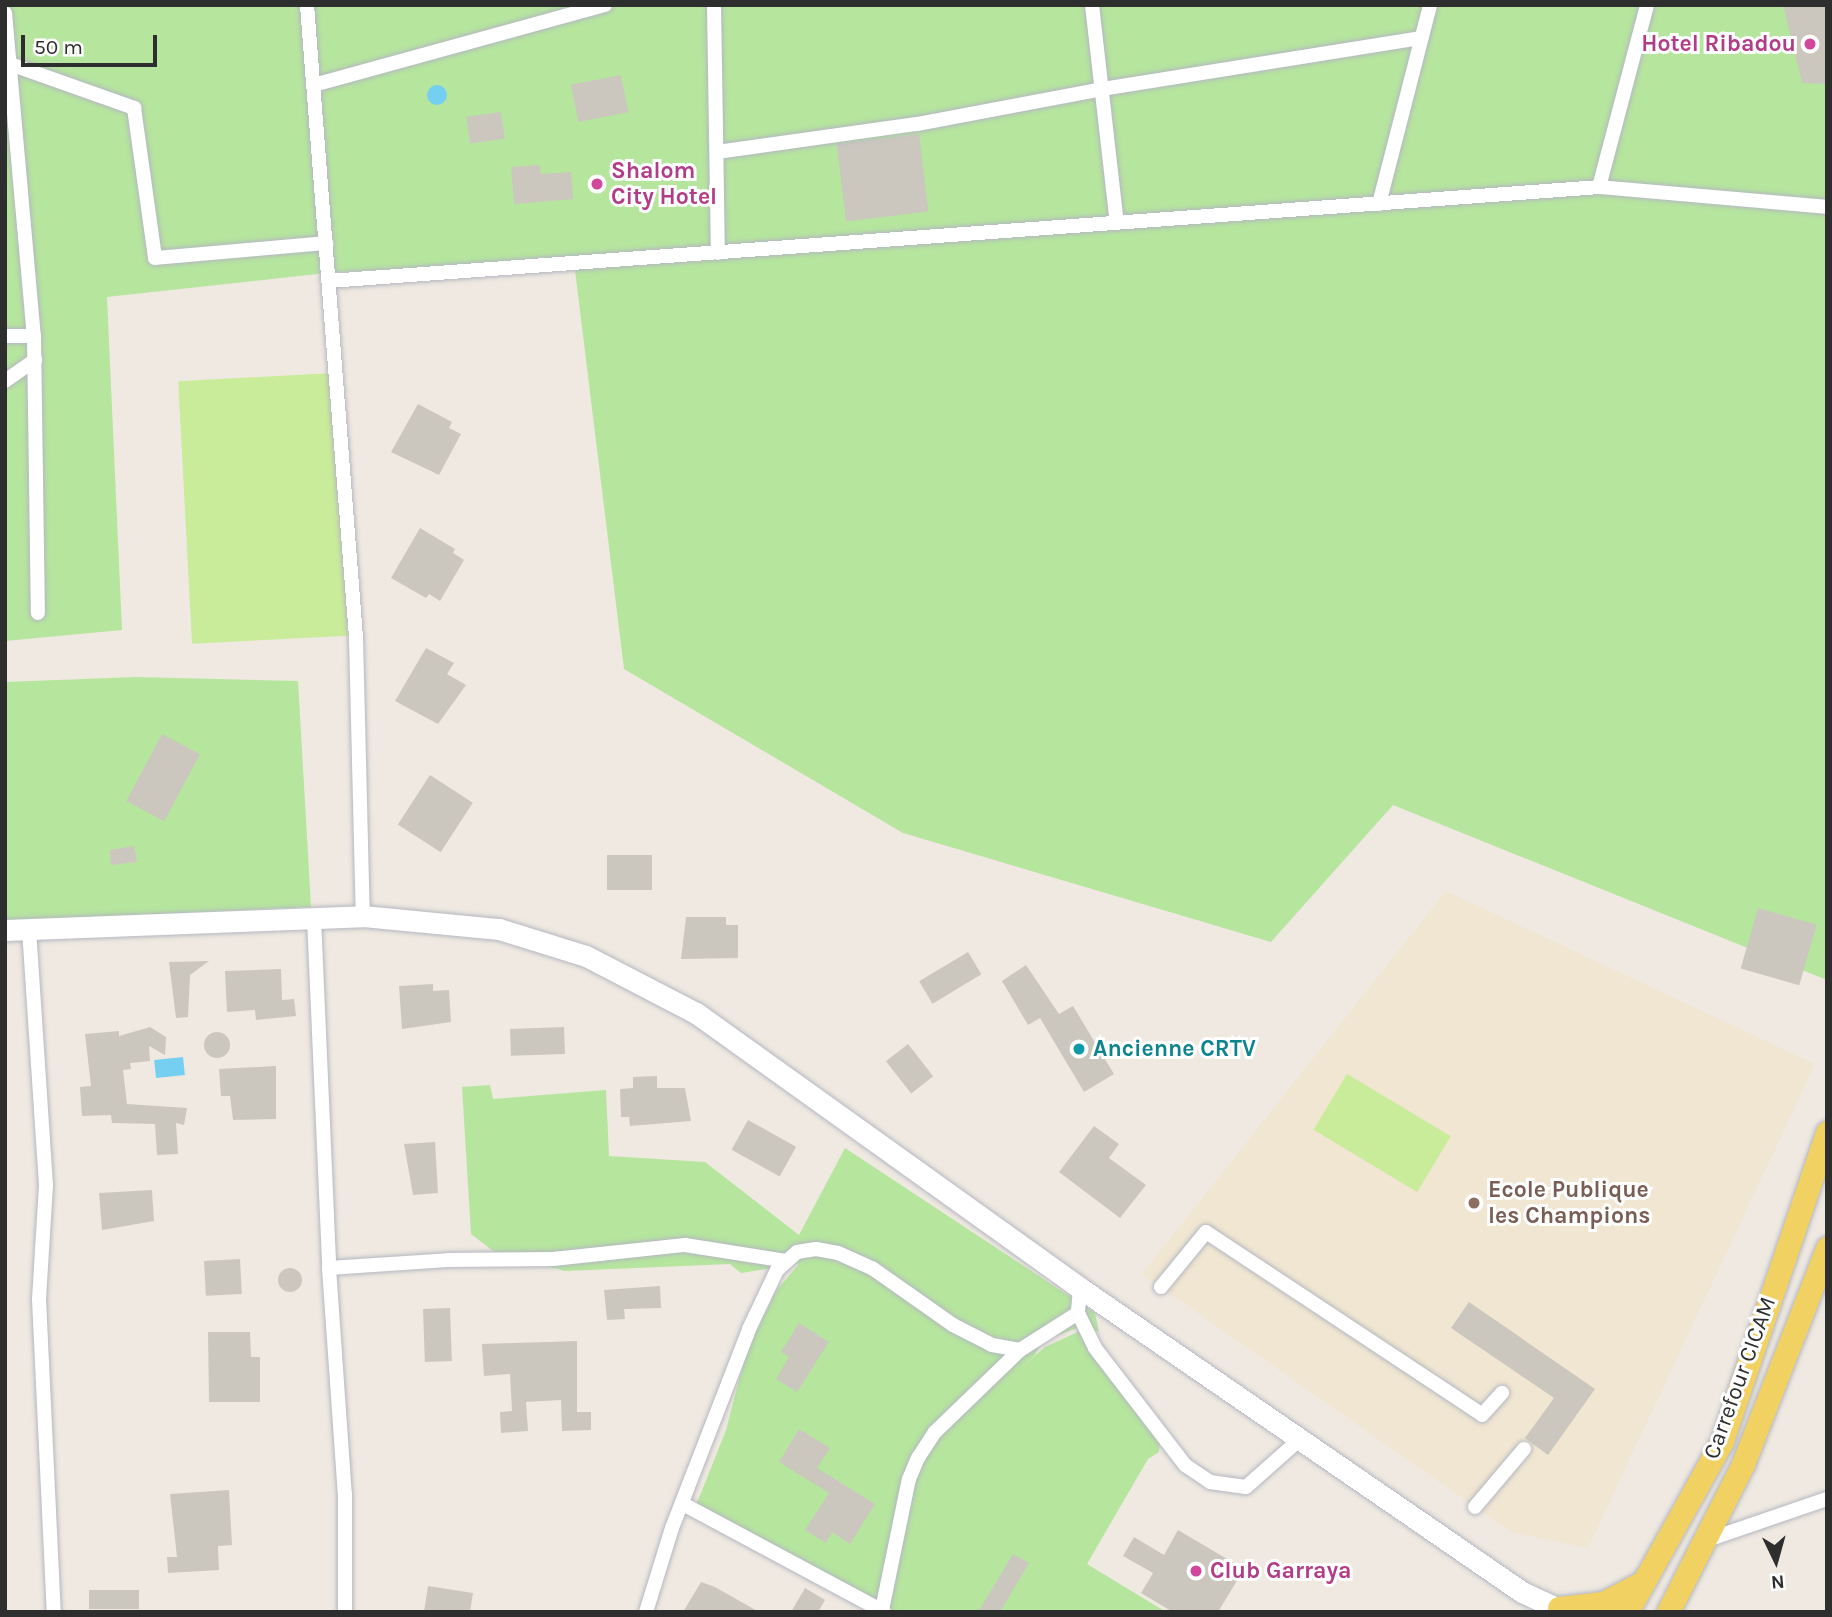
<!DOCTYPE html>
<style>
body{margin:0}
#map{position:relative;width:1832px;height:1617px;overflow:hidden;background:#efe9e1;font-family:Karla,sans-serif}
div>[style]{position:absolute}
.education>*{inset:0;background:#f0e6d1}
.green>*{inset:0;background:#b6e59e}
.pitch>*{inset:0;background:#c9ec9a;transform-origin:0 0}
.water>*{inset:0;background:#75cff0;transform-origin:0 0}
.round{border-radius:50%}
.building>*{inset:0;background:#cbc7bf;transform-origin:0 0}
.roads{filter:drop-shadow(0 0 2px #b4b7c1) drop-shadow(0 0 2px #b4b7c1)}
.street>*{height:14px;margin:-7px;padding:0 7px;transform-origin:7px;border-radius:7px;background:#fff}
.secondary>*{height:21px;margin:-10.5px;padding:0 10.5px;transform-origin:10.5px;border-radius:10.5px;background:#fff}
.primary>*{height:23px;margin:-11.5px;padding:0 11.5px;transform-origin:11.5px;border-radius:11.5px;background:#f2d163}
.dots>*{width:19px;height:19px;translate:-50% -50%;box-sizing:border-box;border:4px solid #fff;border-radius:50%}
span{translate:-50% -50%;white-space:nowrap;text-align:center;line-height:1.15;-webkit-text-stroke:6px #fff;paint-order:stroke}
.hotel-label{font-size:23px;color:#b23c85;font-weight:700}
.right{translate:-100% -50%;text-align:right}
.left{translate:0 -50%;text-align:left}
.culture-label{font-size:23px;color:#0d838f;font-weight:700}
.education-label{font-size:23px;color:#785e54;font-weight:700}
.street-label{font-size:23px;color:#2e2e2e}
.frame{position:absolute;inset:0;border:7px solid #2e2e2e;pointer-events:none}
.north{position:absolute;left:1741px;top:1526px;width:70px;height:70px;-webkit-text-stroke:5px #fff;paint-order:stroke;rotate:175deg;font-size:19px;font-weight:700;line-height:28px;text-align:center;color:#2e2e2e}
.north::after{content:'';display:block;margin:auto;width:24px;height:32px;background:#2e2e2e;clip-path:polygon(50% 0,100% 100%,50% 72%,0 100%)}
.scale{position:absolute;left:21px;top:35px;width:136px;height:32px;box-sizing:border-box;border:4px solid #2e2e2e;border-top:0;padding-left:9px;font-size:21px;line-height:24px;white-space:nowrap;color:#2e2e2e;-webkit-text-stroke:5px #fff;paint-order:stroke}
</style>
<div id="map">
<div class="education">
<div style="clip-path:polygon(1446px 891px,1815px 1064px,1588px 1548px,1511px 1532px,1142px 1274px)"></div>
</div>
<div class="green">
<div style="clip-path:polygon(5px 5px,1827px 5px,1827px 980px,1393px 805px,1271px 942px,903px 833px,624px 669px,574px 262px,335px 272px,107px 297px,122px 630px,5px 641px)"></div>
<div style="clip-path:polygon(136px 677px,298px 681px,311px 907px,5px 921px,5px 682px)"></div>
<div style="clip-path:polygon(490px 1085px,493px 1099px,606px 1090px,609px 1156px,705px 1162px,799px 1235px,845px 1148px,1095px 1313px,1099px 1332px,1080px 1327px,1042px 1341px,1035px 1355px,1020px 1369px,1045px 1347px,1082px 1330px,1095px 1341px,1160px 1439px,1159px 1452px,1148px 1459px,1087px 1564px,1166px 1612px,884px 1612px,695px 1508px,726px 1430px,747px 1349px,776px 1291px,798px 1265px,799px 1259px,797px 1264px,741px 1273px,730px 1264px,565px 1271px,493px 1251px,471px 1234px,462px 1087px)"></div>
</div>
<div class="pitch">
<div style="left:334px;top:373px;width:263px;height:156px;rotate:87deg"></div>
<div style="left:1347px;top:1074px;width:121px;height:65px;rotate:31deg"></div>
</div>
<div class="water">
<div class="round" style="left:427px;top:85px;width:20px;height:20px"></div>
<div style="left:183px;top:1057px;width:18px;height:29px;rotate:84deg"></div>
</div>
<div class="building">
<div style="clip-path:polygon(1783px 5px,1827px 5px,1827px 84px,1802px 83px)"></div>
<div style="left:621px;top:75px;width:38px;height:51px;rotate:79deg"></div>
<div style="left:501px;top:112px;width:27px;height:35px;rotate:82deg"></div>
<div style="left:919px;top:134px;width:78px;height:83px;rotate:83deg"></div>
<div style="clip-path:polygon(540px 165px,541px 174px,571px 172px,573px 199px,514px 204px,511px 167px)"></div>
<div style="clip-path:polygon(418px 404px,452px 422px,449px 428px,461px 434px,439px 475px,391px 452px)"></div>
<div style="clip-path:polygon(420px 528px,455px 549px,453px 553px,464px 560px,440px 601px,429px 594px,426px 598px,391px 578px)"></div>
<div style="clip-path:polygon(426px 648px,454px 663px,447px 674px,466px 685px,438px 724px,395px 701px)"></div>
<div style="left:162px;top:734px;width:43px;height:76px;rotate:28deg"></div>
<div style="left:430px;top:775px;width:51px;height:59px;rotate:33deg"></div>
<div style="clip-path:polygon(134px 846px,137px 862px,111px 865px,110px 850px)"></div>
<div style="left:652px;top:855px;width:35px;height:45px;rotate:90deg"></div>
<div style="left:1758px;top:908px;width:61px;height:63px;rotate:16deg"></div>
<div style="clip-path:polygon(686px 917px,726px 917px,726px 925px,738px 925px,738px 958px,681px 959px)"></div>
<div style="left:968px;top:952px;width:26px;height:57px;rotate:59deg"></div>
<div style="clip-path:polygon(209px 961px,190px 975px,188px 1017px,176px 1018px,169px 962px)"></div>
<div style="clip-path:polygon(1026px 965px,1059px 1014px,1073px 1006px,1114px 1074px,1084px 1092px,1040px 1018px,1028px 1025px,1002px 981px)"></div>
<div style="clip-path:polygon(281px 969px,282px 1000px,294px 999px,296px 1016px,256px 1020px,255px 1010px,227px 1012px,225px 971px)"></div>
<div style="clip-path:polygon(433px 984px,433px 991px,449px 990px,451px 1022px,402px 1029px,399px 986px)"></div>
<div style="clip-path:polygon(150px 1027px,166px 1037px,165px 1055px,149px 1046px,150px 1061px,130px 1063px,131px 1069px,123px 1070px,127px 1104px,187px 1108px,184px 1125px,176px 1123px,178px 1154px,157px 1155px,155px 1124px,112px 1123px,111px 1115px,82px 1116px,80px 1087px,91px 1086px,85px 1034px,119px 1031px,119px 1036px)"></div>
<div style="left:564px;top:1027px;width:27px;height:54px;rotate:88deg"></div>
<div class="round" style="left:204px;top:1032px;width:26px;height:26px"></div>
<div style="left:908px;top:1044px;width:41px;height:28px;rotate:52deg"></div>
<div style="clip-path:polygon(276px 1066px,276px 1119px,233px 1120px,230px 1096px,221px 1096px,219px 1069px)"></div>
<div style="clip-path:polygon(657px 1076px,657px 1088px,685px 1088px,691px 1121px,630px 1126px,629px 1117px,621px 1117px,620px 1089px,633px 1088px,633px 1077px)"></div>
<div style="left:748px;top:1120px;width:55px;height:34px;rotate:29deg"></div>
<div style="clip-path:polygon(1094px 1126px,1119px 1144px,1109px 1158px,1146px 1185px,1120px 1218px,1059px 1172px)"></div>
<div style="clip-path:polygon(435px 1142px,438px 1193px,413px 1195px,404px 1144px)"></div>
<div style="clip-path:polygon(152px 1190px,154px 1221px,102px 1230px,99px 1193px)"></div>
<div style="left:240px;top:1259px;width:35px;height:36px;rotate:87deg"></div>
<div class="round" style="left:278px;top:1268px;width:24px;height:24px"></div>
<div style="clip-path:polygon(660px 1286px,661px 1308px,624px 1309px,625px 1319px,607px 1320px,604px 1290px)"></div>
<div style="clip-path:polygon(1469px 1302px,1595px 1389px,1548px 1455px,1525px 1438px,1554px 1398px,1451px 1328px)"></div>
<div style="left:450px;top:1308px;width:53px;height:27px;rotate:88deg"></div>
<div style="clip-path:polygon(799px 1323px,829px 1342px,797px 1392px,776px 1379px,789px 1357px,781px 1352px)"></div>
<div style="clip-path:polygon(208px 1332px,250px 1332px,251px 1357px,260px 1357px,260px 1402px,209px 1402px)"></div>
<div style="clip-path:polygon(577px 1341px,577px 1412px,591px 1412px,591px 1430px,562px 1431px,561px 1400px,526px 1402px,528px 1431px,501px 1433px,500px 1412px,512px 1411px,510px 1374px,484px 1376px,482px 1344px)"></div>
<div style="clip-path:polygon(799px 1429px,830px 1448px,817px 1468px,875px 1504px,850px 1544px,832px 1532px,826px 1543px,805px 1530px,829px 1493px,779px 1462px)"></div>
<div style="clip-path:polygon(229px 1490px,232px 1545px,218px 1546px,219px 1570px,168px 1573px,167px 1557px,177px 1557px,170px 1494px)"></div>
<div style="clip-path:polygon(1178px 1530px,1244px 1569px,1218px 1612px,1173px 1612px,1141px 1593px,1153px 1573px,1123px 1556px,1134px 1537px,1164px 1555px)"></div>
<div style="clip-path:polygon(1013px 1554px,1029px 1563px,1000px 1612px,978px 1612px)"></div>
<div style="clip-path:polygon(701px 1582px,715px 1587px,759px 1612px,683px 1612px)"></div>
<div style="clip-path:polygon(428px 1586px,473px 1593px,470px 1612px,424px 1612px)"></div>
<div style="clip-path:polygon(805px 1588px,825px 1600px,818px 1612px,791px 1612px)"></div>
<div style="left:139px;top:1590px;width:19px;height:50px;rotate:90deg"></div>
</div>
<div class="roads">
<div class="street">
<div style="left:307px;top:5px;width:635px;rotate:85.57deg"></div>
<div style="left:356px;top:638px;width:278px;rotate:88.6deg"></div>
<div style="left:714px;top:5px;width:248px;rotate:89.1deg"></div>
<div style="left:1092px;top:5px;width:219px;rotate:83.5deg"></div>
<div style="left:5px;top:13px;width:324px;rotate:84.9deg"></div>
<div style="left:34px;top:336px;width:277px;rotate:89.2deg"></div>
<div style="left:10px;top:64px;width:132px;rotate:19.5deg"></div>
<div style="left:134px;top:108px;width:151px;rotate:82deg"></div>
<div style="left:155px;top:258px;width:172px;rotate:-5deg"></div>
<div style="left:314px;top:85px;width:302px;rotate:-15.4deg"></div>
<div style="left:717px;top:152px;width:202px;rotate:-8deg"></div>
<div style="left:917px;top:124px;width:188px;rotate:-10.7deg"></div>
<div style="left:1102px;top:89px;width:323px;rotate:-9.1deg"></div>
<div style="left:1599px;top:187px;width:188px;rotate:-75.2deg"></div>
<div style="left:1379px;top:204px;width:205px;rotate:-75.6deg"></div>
<div style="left:329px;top:281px;width:1273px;rotate:-4.23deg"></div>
<div style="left:1599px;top:187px;width:229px;rotate:5deg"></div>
<div style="left:5px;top:336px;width:29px"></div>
<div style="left:5px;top:381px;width:37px;rotate:-35deg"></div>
<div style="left:314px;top:918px;width:350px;rotate:87.5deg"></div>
<div style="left:329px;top:1268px;width:227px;rotate:86deg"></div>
<div style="left:345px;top:1494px;width:118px;rotate:90deg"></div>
<div style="left:29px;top:929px;width:257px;rotate:86.2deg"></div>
<div style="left:46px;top:1185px;width:114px;rotate:93.5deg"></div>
<div style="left:39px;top:1299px;width:313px;rotate:87.3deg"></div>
<div style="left:329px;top:1268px;width:119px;rotate:-3.8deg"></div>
<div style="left:448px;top:1260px;width:105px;rotate:-0.5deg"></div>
<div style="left:553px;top:1259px;width:133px;rotate:-6.1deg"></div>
<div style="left:685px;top:1245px;width:102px;rotate:9deg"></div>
<div style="left:1161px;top:1287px;width:71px;rotate:-50.7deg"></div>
<div style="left:1206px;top:1232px;width:331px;rotate:33.5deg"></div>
<div style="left:1482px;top:1415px;width:30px;rotate:-48deg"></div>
<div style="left:1080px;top:1288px;width:25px;rotate:95deg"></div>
<div style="left:1078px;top:1313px;width:39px;rotate:64deg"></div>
<div style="left:1095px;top:1348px;width:148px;rotate:52.4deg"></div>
<div style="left:1185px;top:1465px;width:30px;rotate:34deg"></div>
<div style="left:1210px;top:1482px;width:36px;rotate:8deg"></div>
<div style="left:1246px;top:1487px;width:72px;rotate:-41.6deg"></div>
<div style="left:683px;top:1504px;width:228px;rotate:28.2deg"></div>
<div style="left:1475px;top:1507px;width:76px;rotate:-49.8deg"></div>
<div style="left:1704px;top:1541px;width:130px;rotate:-18.9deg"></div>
<div style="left:882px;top:1610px;width:134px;rotate:-78.4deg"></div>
<div style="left:909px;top:1479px;width:23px;rotate:-67deg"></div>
<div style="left:918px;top:1458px;width:31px;rotate:-57deg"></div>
<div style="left:935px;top:1432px;width:118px;rotate:-44deg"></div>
<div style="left:646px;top:1612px;width:88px;rotate:-72.8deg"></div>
<div style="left:672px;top:1528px;width:213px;rotate:-68.8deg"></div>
<div style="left:749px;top:1329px;width:65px;rotate:-64.6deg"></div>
<div style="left:777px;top:1270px;width:27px;rotate:-42deg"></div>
<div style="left:797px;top:1252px;width:19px;rotate:-9deg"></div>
<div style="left:816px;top:1249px;width:22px;rotate:10deg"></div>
<div style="left:838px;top:1253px;width:37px;rotate:24deg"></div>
<div style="left:872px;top:1268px;width:99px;rotate:35.1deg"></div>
<div style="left:953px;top:1325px;width:44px;rotate:27.1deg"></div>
<div style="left:992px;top:1345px;width:28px;rotate:10deg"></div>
<div style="left:1020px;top:1350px;width:69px;rotate:-32.5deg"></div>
</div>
<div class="secondary">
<div style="left:5px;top:930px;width:358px;rotate:-2.2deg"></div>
<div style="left:363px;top:916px;width:137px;rotate:5.5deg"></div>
<div style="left:499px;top:929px;width:91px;rotate:17.2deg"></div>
<div style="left:586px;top:956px;width:124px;rotate:27.4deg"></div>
<div style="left:696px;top:1013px;width:472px;rotate:35.6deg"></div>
<div style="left:1080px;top:1288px;width:536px;rotate:34.52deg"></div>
<div style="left:1522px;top:1592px;width:47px;rotate:24.9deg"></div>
</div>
<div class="primary">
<div style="left:1559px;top:1608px;width:44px;rotate:-6.5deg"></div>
<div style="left:1603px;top:1603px;width:45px;rotate:-27.7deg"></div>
<div style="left:1627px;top:1612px;width:196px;rotate:-60.9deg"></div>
<div style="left:1722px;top:1441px;width:326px;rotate:-71.2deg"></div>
<div style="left:1668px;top:1612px;width:166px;rotate:-63.1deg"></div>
<div style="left:1743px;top:1464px;width:232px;rotate:-68.7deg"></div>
</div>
</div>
<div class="dots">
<div style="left:1810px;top:44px;background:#d1479c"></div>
<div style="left:597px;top:184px;background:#d1479c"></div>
<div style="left:1079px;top:1049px;background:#0f9aa8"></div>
<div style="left:1474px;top:1203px;background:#8d6e63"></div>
<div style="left:1196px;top:1571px;background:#d1479c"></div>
</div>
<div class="hotel-label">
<span class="right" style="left:1796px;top:44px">Hotel Ribadou</span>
<span class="left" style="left:611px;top:184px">Shalom<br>City Hotel</span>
<span class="left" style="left:1210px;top:1571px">Club Garraya</span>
</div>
<div class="culture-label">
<span class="left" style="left:1093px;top:1049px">Ancienne CRTV</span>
</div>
<div class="education-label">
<span class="left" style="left:1488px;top:1203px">Ecole Publique<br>les Champions</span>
</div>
<div class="street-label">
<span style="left:1740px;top:1378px;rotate:-70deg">Carrefour CICAM</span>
</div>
<div class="frame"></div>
<div class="north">N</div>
<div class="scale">50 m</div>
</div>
